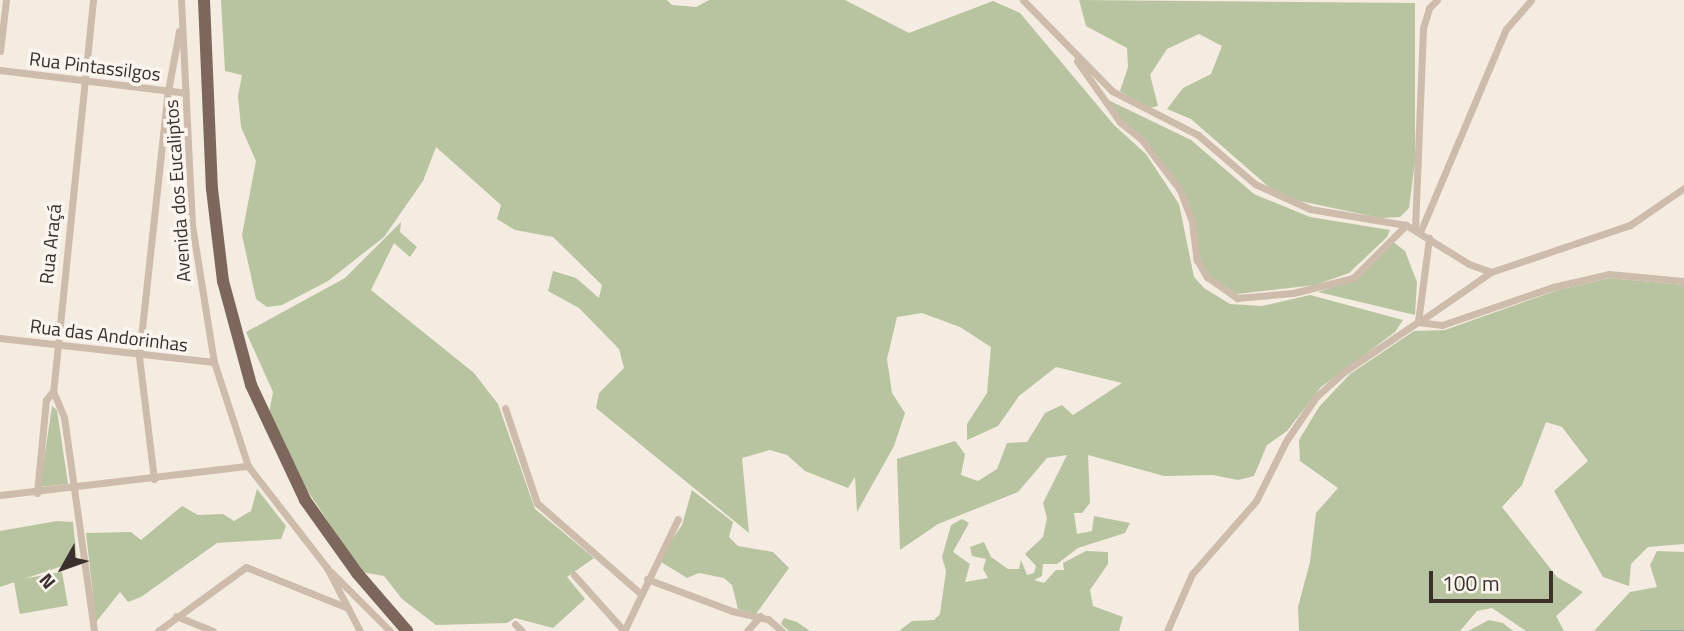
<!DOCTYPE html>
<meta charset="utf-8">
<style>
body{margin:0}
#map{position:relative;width:1684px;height:631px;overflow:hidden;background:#f4ebe1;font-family:"Titillium Web",sans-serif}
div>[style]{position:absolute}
.green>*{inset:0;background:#b8c4a0;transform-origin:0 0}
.stream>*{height:2.5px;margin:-1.25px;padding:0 1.25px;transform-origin:1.25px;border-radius:1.25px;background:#7fb0b2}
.street>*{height:7px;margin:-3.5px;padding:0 3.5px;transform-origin:3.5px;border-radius:3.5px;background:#cdbbac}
.primary>*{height:12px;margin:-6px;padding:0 6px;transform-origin:6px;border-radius:6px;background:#7d675c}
span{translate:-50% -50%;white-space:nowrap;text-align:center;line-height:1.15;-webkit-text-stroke:7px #fbf5ee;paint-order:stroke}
.street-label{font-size:19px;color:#3b302b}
.north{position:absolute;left:28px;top:533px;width:70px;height:70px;-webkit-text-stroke:5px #fbf5ee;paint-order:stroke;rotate:230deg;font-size:19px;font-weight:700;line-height:28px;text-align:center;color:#3b302b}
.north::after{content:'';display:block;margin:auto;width:24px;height:32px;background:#3b302b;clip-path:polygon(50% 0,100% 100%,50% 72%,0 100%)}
.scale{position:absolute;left:1429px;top:571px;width:124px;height:32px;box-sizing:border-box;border:4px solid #3b302b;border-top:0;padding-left:9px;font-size:21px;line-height:24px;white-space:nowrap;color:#3b302b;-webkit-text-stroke:5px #fbf5ee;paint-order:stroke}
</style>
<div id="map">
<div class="green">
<div style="clip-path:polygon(221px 0,667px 0,672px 5px,696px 7px,709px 0,845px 0,909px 33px,993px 1px,1020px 13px,1114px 125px,1146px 154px,1179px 204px,1194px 277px,1204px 288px,1230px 304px,1262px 306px,1310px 295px,1403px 320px,1395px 332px,1321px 387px,1287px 431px,1267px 445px,1254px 476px,1238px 480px,1213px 475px,1164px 476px,1088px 455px,1090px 503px,1082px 513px,1074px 513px,1077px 534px,1092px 531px,1094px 516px,1130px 523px,1125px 533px,1078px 548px,1057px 564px,1043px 564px,1042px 576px,1034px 580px,1044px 583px,1056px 570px,1064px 570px,1063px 563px,1086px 551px,1108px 552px,1108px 564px,1090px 590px,1093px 606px,1123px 617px,1119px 631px,899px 631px,912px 621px,934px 620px,940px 614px,946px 571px,942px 557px,951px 525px,962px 519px,969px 523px,953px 552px,970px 564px,965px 582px,988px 578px,983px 569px,986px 559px,972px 556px,970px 547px,984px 542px,991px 557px,1008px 569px,1019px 569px,1021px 560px,1027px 575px,1034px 573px,1036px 566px,1025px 554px,1043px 537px,1047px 518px,1043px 503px,1067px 455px,1047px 458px,1018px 492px,938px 524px,900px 550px,897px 459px,955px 441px,965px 454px,961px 475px,978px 481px,997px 469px,1007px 443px,1027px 442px,1045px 413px,1062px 405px,1073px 415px,1122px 383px,1056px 367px,1019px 396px,998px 426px,967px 440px,967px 424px,987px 393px,991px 347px,960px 327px,922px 313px,897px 317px,887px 359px,892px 393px,905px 413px,894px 446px,857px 512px,855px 477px,848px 488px,805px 471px,787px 455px,770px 450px,742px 458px,749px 533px,596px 408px,599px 393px,624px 368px,619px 349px,579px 308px,548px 291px,553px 271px,576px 278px,599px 298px,602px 285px,553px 237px,515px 230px,497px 219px,501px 205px,436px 147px,423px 181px,384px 237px,328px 281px,282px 305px,267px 307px,256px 299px,242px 235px,256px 161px,241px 127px,238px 96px,242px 75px,225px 71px)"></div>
<div style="clip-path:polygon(1079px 0,1415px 3px,1415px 161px,1409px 208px,1400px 217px,1380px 218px,1300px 201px,1270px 188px,1191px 119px,1167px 109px,1183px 88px,1211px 74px,1222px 46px,1199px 34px,1167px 49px,1150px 75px,1158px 106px,1149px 108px,1120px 91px,1128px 67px,1127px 48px,1086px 26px)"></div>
<div style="clip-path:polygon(1104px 98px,1191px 140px,1254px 194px,1310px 217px,1390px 230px,1387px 237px,1349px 273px,1315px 285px,1237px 294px,1210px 276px,1200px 259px,1181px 188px)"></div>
<div style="clip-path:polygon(401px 222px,400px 232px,417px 247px,410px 257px,394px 243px,371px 290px,474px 373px,498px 404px,535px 509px,594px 558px,567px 577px,585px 599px,553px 628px,515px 618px,507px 623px,436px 625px,402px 599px,384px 576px,362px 572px,307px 490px,268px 419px,273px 392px,246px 332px,345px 278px)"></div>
<div style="clip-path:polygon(1392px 241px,1405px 251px,1417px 282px,1415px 315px,1318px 292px,1354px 279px)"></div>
<div style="clip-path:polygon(1610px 278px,1684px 285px,1684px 544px,1648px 547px,1631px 564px,1629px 586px,1603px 577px,1554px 491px,1588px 461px,1562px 427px,1546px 422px,1522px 485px,1502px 507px,1557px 577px,1583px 592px,1556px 616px,1564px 631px,1526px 631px,1492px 608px,1477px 611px,1460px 631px,1299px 631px,1298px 607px,1310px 562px,1316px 513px,1338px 488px,1300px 461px,1299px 440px,1319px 407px,1350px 374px,1414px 331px,1445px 330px,1558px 290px)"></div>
<div style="clip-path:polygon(52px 406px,57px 410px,68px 484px,40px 487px)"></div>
<div style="clip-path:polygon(257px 489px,286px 526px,281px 539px,217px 543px,141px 597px,128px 602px,120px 592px,96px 622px,86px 533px,131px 532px,141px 540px,182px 506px,198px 515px,223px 514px,234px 521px,251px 511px)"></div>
<div style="clip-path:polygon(692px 490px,733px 522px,729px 537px,738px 546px,773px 552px,789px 568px,756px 614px,738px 609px,732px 585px,724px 578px,699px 573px,687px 578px,658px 560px,682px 525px)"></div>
<div style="clip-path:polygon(57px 521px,73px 522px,77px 561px,0 587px,0 531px)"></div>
<div style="clip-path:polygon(1657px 551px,1684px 552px,1684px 631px,1594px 631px,1630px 592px,1657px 587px,1650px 565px)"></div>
<div style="left:62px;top:572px;width:34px;height:49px;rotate:80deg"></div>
<div style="clip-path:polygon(784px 618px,797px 622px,810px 631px,789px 631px,781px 624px)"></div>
<div style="clip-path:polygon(1489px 620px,1503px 623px,1513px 631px,1468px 631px)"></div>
</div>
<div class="stream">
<div style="left:1641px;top:631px;width:43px"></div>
</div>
<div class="street">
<div style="left:93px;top:0;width:393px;rotate:95.8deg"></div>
<div style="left:53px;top:391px;width:28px;rotate:67deg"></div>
<div style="left:64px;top:417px;width:216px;rotate:82deg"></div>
<div style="left:181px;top:0;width:225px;rotate:87.2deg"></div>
<div style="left:192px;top:225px;width:139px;rotate:80.9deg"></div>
<div style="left:214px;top:362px;width:109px;rotate:71.9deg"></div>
<div style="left:248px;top:466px;width:129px;rotate:52.2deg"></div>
<div style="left:327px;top:568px;width:71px;rotate:62.4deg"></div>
<div style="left:1023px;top:0;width:127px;rotate:45.6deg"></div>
<div style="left:1112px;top:91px;width:97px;rotate:27.1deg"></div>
<div style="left:1198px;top:135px;width:75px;rotate:40.7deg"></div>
<div style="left:1255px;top:184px;width:60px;rotate:24.4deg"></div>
<div style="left:1310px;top:209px;width:97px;rotate:9.5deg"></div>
<div style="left:1406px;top:225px;width:74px;rotate:31.8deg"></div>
<div style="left:1469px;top:264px;width:23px;rotate:20deg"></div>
<div style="left:1491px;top:272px;width:147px;rotate:-18.7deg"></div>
<div style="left:1630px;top:225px;width:65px;rotate:-34.4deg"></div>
<div style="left:0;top:51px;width:51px;rotate:-83.3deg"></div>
<div style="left:1077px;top:61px;width:75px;rotate:54.8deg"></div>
<div style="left:1120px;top:122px;width:28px;rotate:39deg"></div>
<div style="left:1142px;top:140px;width:63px;rotate:52.8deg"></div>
<div style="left:1180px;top:190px;width:34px;rotate:69deg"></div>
<div style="left:1192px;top:222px;width:38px;rotate:83deg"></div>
<div style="left:1197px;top:260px;width:20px;rotate:60deg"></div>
<div style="left:1207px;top:277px;width:37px;rotate:35deg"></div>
<div style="left:1237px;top:298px;width:56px;rotate:-5.1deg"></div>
<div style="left:1293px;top:293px;width:62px;rotate:-14deg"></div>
<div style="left:1353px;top:278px;width:75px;rotate:-45deg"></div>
<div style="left:0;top:70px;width:187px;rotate:7deg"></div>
<div style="left:1415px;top:228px;width:200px;rotate:-87.7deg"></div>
<div style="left:1423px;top:28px;width:21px;rotate:-73deg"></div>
<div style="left:1429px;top:8px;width:11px;rotate:-45deg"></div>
<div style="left:1421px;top:230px;width:218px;rotate:-67.1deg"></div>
<div style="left:1506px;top:29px;width:38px;rotate:-49deg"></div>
<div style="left:1418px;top:322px;width:24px;rotate:7deg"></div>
<div style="left:1442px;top:325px;width:117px;rotate:-18.9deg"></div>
<div style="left:1553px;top:287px;width:57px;rotate:-13.1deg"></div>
<div style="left:1609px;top:274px;width:75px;rotate:5.3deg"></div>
<div style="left:1419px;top:322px;width:88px;rotate:-34.8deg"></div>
<div style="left:0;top:338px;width:215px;rotate:6.4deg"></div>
<div style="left:505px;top:408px;width:100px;rotate:71.4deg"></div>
<div style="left:537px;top:503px;width:138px;rotate:41.2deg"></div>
<div style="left:154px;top:479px;width:124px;rotate:-97deg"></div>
<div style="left:139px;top:356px;width:267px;rotate:-83.8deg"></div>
<div style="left:168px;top:91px;width:61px;rotate:-79.6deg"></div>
<div style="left:37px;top:493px;width:93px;rotate:-84.5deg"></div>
<div style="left:46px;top:400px;width:11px;rotate:-52deg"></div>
<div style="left:0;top:495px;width:250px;rotate:-6.7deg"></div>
<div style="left:331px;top:572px;width:83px;rotate:45deg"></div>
<div style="left:574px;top:575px;width:75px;rotate:48.2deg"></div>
<div style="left:647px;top:579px;width:91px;rotate:20.6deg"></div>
<div style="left:732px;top:611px;width:37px;rotate:13deg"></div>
<div style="left:768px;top:619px;width:18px;rotate:41deg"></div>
<div style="left:176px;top:616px;width:40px;rotate:22deg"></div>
<div style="left:515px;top:624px;width:10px;rotate:45deg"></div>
<div style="left:158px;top:631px;width:109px;rotate:-36deg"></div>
<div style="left:246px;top:567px;width:110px;rotate:21.9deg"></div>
<div style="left:624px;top:631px;width:124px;rotate:-64.3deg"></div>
<div style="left:747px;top:631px;width:20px;rotate:-49deg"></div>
<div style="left:1167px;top:631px;width:62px;rotate:-66.3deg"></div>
<div style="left:1192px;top:574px;width:97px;rotate:-48.8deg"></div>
<div style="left:1256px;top:501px;width:67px;rotate:-63.4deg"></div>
<div style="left:1286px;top:441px;width:53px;rotate:-55.7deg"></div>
<div style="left:1316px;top:397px;width:39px;rotate:-42deg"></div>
<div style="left:1345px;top:371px;width:88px;rotate:-33.9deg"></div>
<div style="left:1418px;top:322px;width:85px;rotate:-82.5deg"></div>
</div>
<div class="primary">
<div style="left:204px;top:0;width:189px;rotate:87.6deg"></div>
<div style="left:212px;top:189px;width:93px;rotate:83.2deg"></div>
<div style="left:223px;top:281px;width:108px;rotate:74.9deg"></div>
<div style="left:251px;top:385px;width:127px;rotate:64.8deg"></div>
<div style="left:305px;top:500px;width:90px;rotate:54.5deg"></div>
<div style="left:357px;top:573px;width:77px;rotate:49.2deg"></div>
</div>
<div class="street-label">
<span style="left:95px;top:66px;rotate:7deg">Rua Pintassilgos</span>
<span style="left:177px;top:191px;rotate:-94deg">Avenida dos Eucaliptos</span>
<span style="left:50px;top:244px;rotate:-84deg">Rua Araçá</span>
<span style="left:109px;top:335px;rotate:7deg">Rua das Andorinhas</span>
</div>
<div class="north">N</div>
<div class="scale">100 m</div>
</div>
